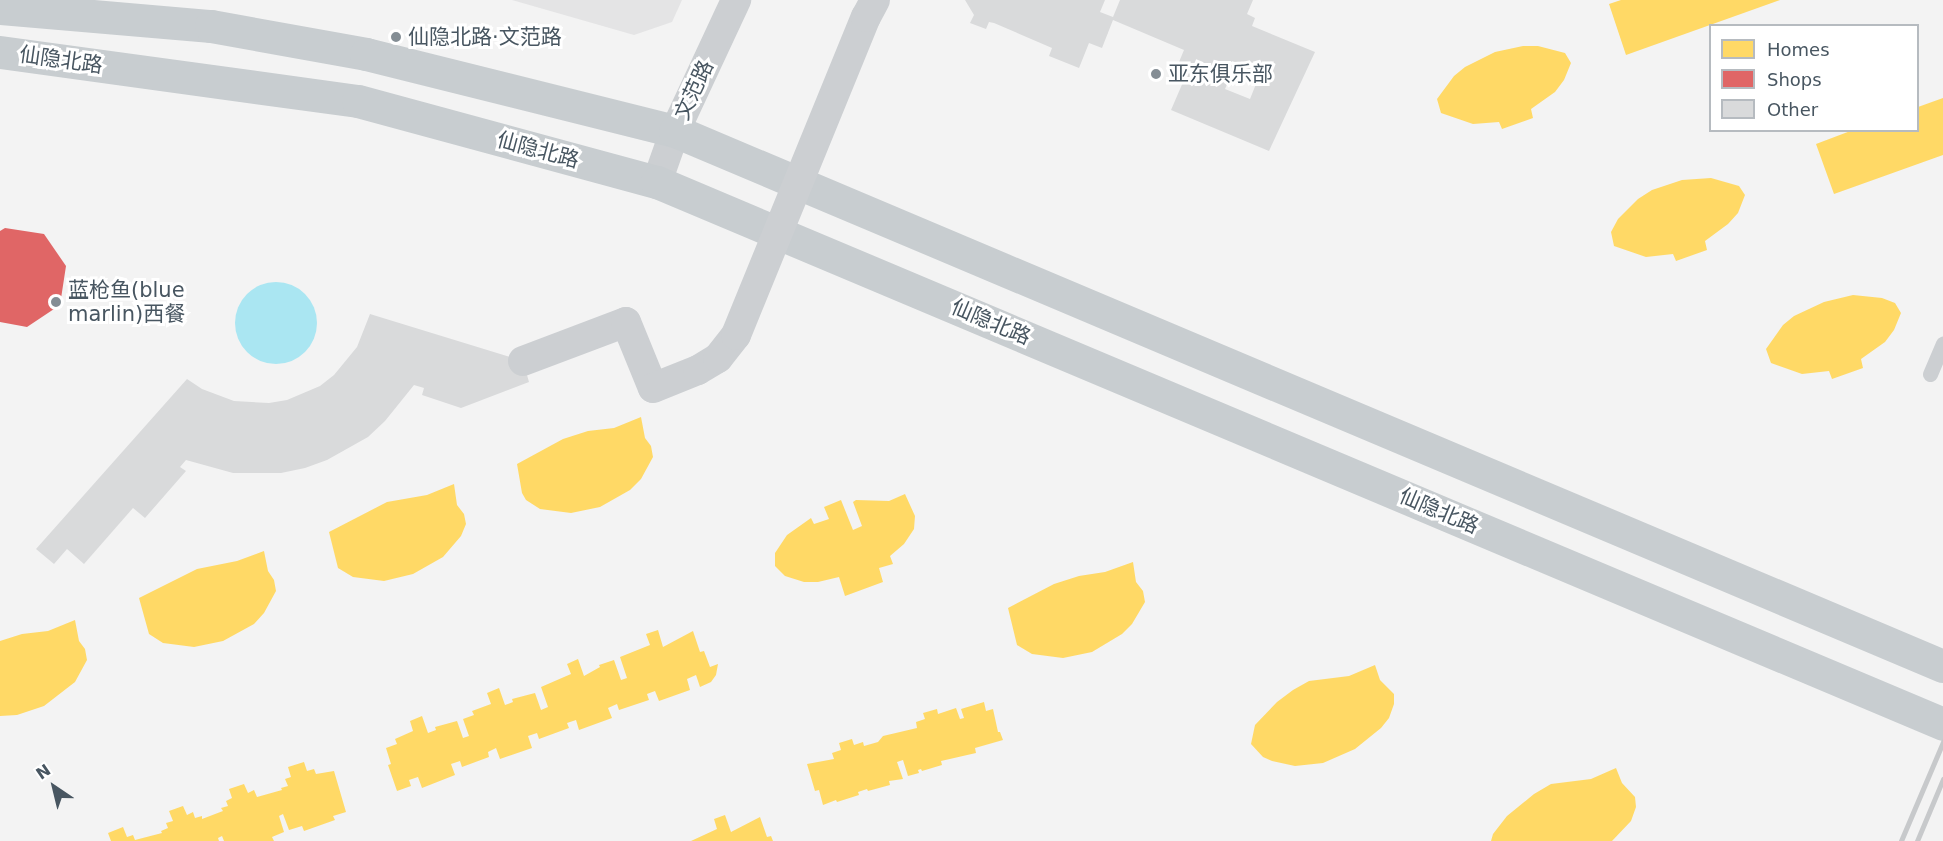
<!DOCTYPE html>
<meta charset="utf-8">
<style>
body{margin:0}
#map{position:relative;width:1943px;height:841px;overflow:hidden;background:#f3f3f3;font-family:"DejaVu Sans","Noto Sans SC",sans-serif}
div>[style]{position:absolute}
.education>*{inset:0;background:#e4e4e5}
.water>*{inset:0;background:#aae6f2}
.round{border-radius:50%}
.homes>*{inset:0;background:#ffd966}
.shops>*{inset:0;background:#e06666}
.building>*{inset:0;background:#d9dadb}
.service>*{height:15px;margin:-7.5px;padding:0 7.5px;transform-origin:7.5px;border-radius:7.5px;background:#cccfd2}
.minor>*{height:30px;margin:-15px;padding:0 15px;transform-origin:15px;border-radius:15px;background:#cccfd2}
.primary>*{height:33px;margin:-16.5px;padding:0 16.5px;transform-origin:16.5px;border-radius:16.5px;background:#c8cdd0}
.rail>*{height:4.5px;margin:-2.25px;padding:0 2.25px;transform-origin:2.25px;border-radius:2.25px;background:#c7c9cb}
.minor-bridge>*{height:30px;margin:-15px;padding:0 15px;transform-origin:15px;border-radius:15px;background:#cccfd2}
.dots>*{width:16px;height:16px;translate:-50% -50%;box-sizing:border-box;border:3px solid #fff;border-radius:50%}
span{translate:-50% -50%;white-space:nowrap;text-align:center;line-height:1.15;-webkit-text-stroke:6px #fff;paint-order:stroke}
.poi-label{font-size:21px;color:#485661}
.left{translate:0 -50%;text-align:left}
.street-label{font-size:21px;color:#485661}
.legend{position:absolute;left:1709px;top:24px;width:210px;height:108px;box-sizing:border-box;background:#fff;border:2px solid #b6bbc0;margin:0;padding:8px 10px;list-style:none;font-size:18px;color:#485661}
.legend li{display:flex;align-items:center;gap:12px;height:30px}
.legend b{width:30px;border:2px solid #b6bbc0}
.north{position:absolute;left:24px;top:757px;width:60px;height:60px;-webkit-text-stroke:4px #fff;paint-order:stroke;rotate:325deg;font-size:16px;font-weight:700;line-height:24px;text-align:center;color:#485661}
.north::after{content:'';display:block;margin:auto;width:21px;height:27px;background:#485661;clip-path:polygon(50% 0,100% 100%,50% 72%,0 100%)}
</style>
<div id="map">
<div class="education">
<div style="clip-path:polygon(512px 0,682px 0,672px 22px,634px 35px)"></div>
</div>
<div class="water">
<div class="round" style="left:235px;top:282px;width:82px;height:82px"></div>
</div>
<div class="homes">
<div style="clip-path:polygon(1621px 0,1780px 0,1626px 55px,1609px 4px)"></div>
<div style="clip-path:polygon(1523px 46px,1538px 46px,1565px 53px,1571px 63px,1564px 80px,1555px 92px,1531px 109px,1533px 118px,1502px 129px,1499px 122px,1473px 124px,1441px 113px,1437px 99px,1454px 76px,1465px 67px,1495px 52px)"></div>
<div style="clip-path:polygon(1943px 98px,1943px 155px,1834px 194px,1816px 144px,1853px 130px,1918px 130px,1918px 107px)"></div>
<div style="clip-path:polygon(1711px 178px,1739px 186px,1745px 195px,1738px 213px,1728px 224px,1705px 241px,1707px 250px,1676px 261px,1673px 254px,1646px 257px,1614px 246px,1611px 232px,1618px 219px,1638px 199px,1652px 190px,1682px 180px)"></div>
<div style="clip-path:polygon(1853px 295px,1882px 298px,1895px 303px,1901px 313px,1894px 330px,1885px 342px,1861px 359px,1863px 368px,1832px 379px,1829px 371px,1802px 374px,1771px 363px,1766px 349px,1783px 325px,1794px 316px,1824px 302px)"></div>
<div style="clip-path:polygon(641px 417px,645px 438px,651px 446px,653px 457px,641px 479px,630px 490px,600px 507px,571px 513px,540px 509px,526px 500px,522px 493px,517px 464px,563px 439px,588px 431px,614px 428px)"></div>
<div style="clip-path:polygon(454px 484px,457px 505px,464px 514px,466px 524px,461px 536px,443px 557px,413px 574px,384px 581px,353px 577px,338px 568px,329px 532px,387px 502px,427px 495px)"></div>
<div style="clip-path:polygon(905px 494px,915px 516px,914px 529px,904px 544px,890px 556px,893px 564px,879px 568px,883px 582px,845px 596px,839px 577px,818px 582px,804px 582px,785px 576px,775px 566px,775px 553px,787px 535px,811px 518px,814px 524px,829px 519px,824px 507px,841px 500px,853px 530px,862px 526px,853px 502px,856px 500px,889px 501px)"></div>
<div style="clip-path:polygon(264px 551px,268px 571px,274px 580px,276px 591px,264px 613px,254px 624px,223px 641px,194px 647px,163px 643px,149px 634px,139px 598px,197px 569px,237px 561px)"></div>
<div style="clip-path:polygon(1133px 562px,1136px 582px,1143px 591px,1145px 602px,1132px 624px,1122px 634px,1092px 652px,1063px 658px,1032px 654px,1017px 645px,1008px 608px,1054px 584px,1079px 576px,1105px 572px)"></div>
<div style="clip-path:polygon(75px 620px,79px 641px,85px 649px,87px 660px,75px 682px,44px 706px,17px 715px,0 716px,0 641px,22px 634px,48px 631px)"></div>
<div style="clip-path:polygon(658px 630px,663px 647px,693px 631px,700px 652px,704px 651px,710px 667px,718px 664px,716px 675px,711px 682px,700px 687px,696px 675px,687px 679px,690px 690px,659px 701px,655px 691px,647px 694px,649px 700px,619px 710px,617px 704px,608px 708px,612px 718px,579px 730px,576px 720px,567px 723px,569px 728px,539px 739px,537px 733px,528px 736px,532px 748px,500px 759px,496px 748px,488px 752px,489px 757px,462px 767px,460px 761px,451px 764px,455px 775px,422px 788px,418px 777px,409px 780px,411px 786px,397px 791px,388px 765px,391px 764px,386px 748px,397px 744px,395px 739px,413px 731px,410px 721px,422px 716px,428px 733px,436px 730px,435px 727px,457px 721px,463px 738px,469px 736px,463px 719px,474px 715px,472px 711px,491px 704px,487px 693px,499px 688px,505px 705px,513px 702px,512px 699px,535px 693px,541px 710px,548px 707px,541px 687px,571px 674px,567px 664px,578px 659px,584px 676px,600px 667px,599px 665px,614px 660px,621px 680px,627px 678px,620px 657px,650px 645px,646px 634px)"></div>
<div style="clip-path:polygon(1375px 665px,1380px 680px,1394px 694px,1394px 704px,1389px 718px,1381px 728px,1355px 749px,1323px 763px,1295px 766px,1272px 761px,1263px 757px,1251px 744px,1255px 725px,1277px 702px,1293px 690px,1309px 681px,1349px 676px)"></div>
<div style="clip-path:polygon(984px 702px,986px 711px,993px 709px,998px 732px,1000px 732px,1003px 740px,975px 748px,976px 753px,941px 761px,942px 765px,922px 771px,921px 769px,918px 770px,919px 773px,908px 776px,903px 760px,897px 762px,903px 779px,889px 781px,890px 785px,868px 791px,867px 789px,858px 792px,859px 795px,837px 802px,836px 800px,823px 805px,819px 790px,815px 791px,807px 764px,834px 759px,832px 753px,841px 750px,839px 743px,852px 739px,854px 745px,863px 742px,864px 746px,878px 742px,883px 736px,917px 728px,916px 722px,925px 719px,923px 713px,937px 709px,938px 714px,956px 708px,960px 719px,964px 718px,961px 709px)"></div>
<div style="clip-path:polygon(304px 762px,307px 771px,314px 769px,316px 774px,334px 771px,346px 812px,333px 816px,335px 820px,304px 831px,302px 826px,289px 830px,283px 814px,279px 816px,284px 832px,272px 837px,274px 841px,224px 841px,222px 836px,218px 838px,219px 841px,111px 841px,108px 833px,123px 827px,127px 837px,133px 835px,135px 840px,162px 833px,161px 831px,168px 828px,166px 823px,173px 821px,169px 811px,183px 806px,187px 815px,193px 812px,195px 818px,202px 816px,202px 819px,223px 811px,221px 808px,228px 806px,226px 801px,232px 798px,229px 789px,244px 784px,248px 793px,254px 790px,257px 797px,282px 790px,281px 788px,288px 786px,285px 779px,291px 777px,288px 767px)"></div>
<div style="clip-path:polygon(1616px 768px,1622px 783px,1635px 797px,1636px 807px,1631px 821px,1612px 841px,1491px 841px,1493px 834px,1507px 816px,1534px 794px,1551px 784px,1591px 779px)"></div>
<div style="clip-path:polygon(725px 815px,731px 832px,760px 817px,767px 837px,771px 836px,773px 841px,691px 841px,717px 829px,714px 819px)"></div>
</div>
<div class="shops">
<div style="clip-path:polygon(5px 228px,44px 234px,66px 266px,60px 305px,27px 327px,0 322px,0 231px)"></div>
</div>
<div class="building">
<div style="clip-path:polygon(evenodd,965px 0,1105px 0,1100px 12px,1113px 17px,1120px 0,1253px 0,1247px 14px,1255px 18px,1252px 26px,1315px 52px,1269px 151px,1171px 110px,1190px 66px,1179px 62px,1184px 50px,1113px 20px,1102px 48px,1089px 43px,1079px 68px,1049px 56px,1052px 48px,994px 23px,989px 22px,986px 29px,970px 23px,974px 15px,965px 0,1236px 64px,1260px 74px,1250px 99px,1225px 89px,1236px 64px)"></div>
<div style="clip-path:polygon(370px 314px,523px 361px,529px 382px,461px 408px,422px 395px,424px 388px,414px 385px,385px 421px,368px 437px,327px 460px,305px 468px,281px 473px,233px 473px,186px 460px,180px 467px,186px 471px,145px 518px,133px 508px,84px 564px,67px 549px,54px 564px,36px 549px,187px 379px,202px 389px,234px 401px,269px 403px,287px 400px,320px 386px,334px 375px,357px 347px)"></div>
</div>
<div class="service">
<div style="left:1930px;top:374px;width:33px;rotate:-67deg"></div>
</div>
<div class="minor">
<div style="left:657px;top:182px;width:54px;rotate:-70.6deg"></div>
<div style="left:675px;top:131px;width:145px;rotate:-65deg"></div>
</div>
<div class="primary">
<div style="left:0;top:8px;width:212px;rotate:4.9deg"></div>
<div style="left:211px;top:26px;width:158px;rotate:10.2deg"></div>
<div style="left:366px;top:54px;width:318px;rotate:14deg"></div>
<div style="left:675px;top:131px;width:1376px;rotate:22.88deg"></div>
<div style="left:0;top:52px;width:361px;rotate:7.8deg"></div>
<div style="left:358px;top:101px;width:310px;rotate:15.2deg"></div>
<div style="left:657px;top:182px;width:1396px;rotate:22.85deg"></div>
</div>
<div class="rail">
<div style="left:1901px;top:841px;width:108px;rotate:-67deg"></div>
<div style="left:1917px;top:841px;width:67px;rotate:-67.2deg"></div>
</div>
<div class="minor-bridge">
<div style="left:523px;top:361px;width:110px;rotate:-20.7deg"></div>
<div style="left:626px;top:322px;width:71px;rotate:67.8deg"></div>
<div style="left:653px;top:388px;width:48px;rotate:-21.8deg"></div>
<div style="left:698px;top:370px;width:23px;rotate:-31deg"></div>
<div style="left:718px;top:358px;width:29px;rotate:-52deg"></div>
<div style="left:736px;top:335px;width:344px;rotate:-67.8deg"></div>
<div style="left:866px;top:17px;width:19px;rotate:-62deg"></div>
</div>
<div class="dots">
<div style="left:396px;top:37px;background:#848d94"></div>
<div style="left:1156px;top:74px;background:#848d94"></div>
<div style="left:56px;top:302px;background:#848d94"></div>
</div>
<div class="poi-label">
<span class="left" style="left:408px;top:37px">仙隐北路·文范路</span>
<span class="left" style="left:1168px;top:74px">亚东俱乐部</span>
<span class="left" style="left:68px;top:302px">蓝枪鱼(blue<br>marlin)西餐</span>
</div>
<div class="street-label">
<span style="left:61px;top:60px;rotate:8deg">仙隐北路</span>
<span style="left:694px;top:90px;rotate:-65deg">文范路</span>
<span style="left:538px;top:150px;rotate:15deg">仙隐北路</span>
<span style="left:991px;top:322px;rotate:23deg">仙隐北路</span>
<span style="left:1439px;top:511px;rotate:23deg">仙隐北路</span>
</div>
<ul class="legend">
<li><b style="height:16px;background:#ffd966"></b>Homes</li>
<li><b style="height:16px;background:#e06666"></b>Shops</li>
<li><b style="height:16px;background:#d9dadb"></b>Other</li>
</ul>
<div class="north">N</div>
</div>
